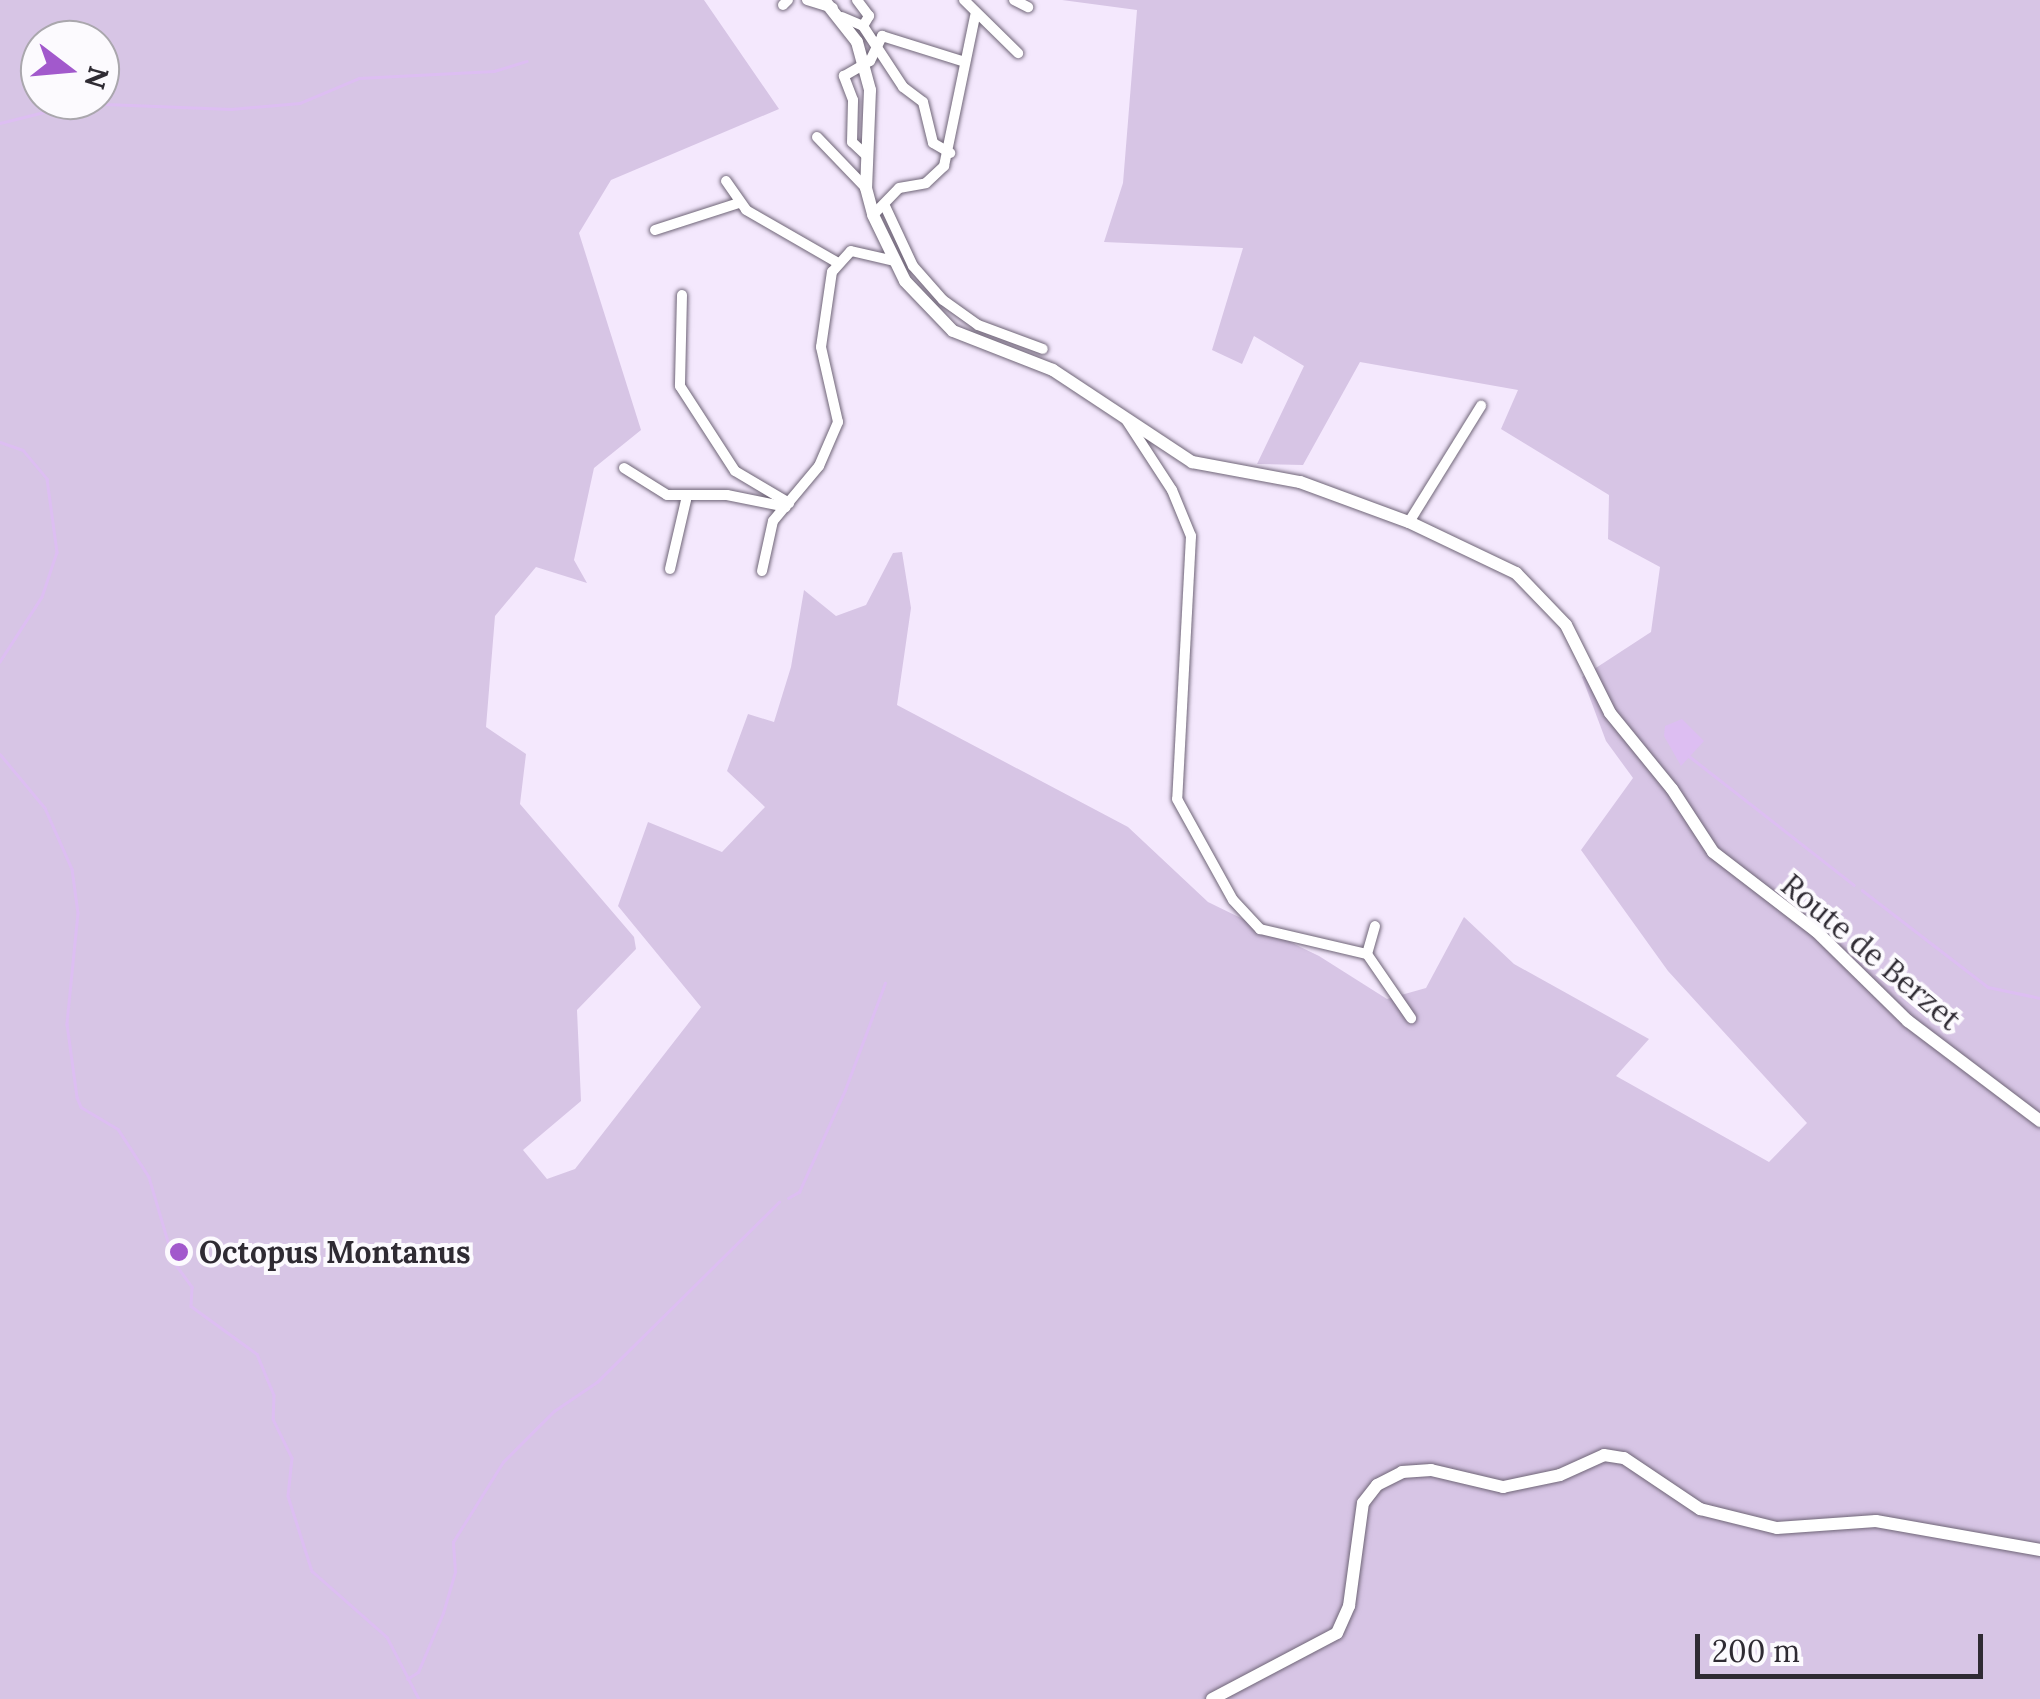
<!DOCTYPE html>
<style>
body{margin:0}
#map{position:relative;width:2040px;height:1699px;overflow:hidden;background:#f4e8fd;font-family:Lora,serif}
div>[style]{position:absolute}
.green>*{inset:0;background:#d7c5e5}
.water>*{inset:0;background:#ddbef2}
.stream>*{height:2.5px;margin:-1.25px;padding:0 1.25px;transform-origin:1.25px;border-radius:1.25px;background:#ddbef2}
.roads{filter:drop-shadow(0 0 2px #6f6577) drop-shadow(0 0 2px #6f6577)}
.minor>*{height:10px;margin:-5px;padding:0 5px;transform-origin:5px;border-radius:5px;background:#fff}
.tertiary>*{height:12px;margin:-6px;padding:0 6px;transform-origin:6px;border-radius:6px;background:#fff}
.dots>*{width:28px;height:28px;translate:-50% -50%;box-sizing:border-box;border:5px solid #fcfafe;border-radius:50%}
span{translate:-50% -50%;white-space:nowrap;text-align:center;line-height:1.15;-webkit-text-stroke:8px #fcfafe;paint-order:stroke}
.street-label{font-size:30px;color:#2f2b33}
.poi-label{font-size:30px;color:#2f2b33;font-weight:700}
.left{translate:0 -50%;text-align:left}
.north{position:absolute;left:20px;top:20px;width:100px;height:100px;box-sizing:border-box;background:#fcfafe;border:2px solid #aaa7ad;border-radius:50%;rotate:106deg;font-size:28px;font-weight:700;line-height:40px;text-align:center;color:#2f2b33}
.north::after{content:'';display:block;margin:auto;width:35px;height:45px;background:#a259cc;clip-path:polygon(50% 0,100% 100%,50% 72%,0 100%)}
.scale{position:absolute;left:1695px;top:1634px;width:288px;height:45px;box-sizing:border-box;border:5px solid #2f2b33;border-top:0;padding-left:12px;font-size:30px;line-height:35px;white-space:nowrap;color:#2f2b33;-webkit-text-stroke:8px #fcfafe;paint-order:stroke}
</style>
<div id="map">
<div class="green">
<div style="clip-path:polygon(evenodd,0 0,704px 0,779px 109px,611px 180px,579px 233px,641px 430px,594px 468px,574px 560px,587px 583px,536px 567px,495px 616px,486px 727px,526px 754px,520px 804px,634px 937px,636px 949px,577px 1010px,581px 1101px,523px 1150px,547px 1179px,575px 1169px,701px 1007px,618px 906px,648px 822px,722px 852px,765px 807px,727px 771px,748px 714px,774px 722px,791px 667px,804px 590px,836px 616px,866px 605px,893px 553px,902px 552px,911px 608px,897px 705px,1128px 827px,1208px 902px,1319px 956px,1387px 999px,1426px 988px,1464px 917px,1514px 964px,1649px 1039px,1616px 1076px,1769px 1162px,1807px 1123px,1668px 971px,1581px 850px,1633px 778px,1606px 741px,1582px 677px,1651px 632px,1660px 567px,1608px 539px,1609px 495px,1501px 429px,1518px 390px,1360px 362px,1303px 465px,1257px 464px,1304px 366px,1254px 336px,1242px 364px,1212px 350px,1243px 248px,1104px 242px,1123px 183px,1137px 10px,1062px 0,2040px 0,2040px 1699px,0 1699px,0 0,40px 40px,100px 40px,100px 100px,40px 100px,40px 40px)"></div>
</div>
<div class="water">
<div style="clip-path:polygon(1682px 719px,1704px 741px,1681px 766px,1664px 736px,1665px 726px)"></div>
</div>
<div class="stream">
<div style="left:0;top:123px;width:82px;rotate:-14deg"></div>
<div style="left:80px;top:103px;width:151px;rotate:2.3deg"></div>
<div style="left:231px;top:109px;width:69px;rotate:-5deg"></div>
<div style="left:300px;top:103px;width:64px;rotate:-23deg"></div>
<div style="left:359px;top:78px;width:135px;rotate:-3deg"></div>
<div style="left:494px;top:71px;width:34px;rotate:-17deg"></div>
<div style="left:0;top:442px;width:24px;rotate:19deg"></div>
<div style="left:23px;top:450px;width:38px;rotate:50deg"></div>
<div style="left:47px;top:479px;width:74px;rotate:82.2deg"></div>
<div style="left:57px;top:552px;width:47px;rotate:108.4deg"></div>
<div style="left:42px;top:597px;width:77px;rotate:122.9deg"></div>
<div style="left:0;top:754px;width:70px;rotate:50.2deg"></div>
<div style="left:45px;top:808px;width:67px;rotate:66.1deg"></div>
<div style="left:72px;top:869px;width:44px;rotate:82.2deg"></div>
<div style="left:78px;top:913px;width:112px;rotate:95.7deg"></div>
<div style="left:67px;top:1024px;width:74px;rotate:82.2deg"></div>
<div style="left:77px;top:1097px;width:11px;rotate:68deg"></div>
<div style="left:81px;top:1107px;width:43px;rotate:30.7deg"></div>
<div style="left:118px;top:1129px;width:57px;rotate:57.1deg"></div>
<div style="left:149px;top:1177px;width:89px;rotate:73.6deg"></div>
<div style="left:174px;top:1262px;width:31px;rotate:54deg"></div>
<div style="left:192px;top:1287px;width:19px;rotate:93deg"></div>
<div style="left:191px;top:1306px;width:82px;rotate:36deg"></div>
<div style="left:257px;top:1354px;width:44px;rotate:67.5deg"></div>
<div style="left:274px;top:1395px;width:24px;rotate:92deg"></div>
<div style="left:273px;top:1419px;width:43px;rotate:64deg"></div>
<div style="left:292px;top:1458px;width:38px;rotate:96deg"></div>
<div style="left:288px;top:1496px;width:79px;rotate:72.3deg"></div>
<div style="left:312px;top:1571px;width:100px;rotate:41.3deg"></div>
<div style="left:387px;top:1637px;width:70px;rotate:62.7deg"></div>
<div style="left:1689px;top:756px;width:209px;rotate:38deg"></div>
<div style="left:1862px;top:890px;width:159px;rotate:37.6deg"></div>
<div style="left:1988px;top:987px;width:53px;rotate:11.9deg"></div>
<div style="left:788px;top:1198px;width:13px;rotate:-29deg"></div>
<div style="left:799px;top:1192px;width:112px;rotate:-65.7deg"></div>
<div style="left:845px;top:1090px;width:114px;rotate:-69.5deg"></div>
<div style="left:407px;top:1679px;width:13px;rotate:-32deg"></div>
<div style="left:418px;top:1672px;width:64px;rotate:-67deg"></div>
<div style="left:443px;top:1613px;width:43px;rotate:-73.7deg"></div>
<div style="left:455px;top:1572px;width:30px;rotate:-94deg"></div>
<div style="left:453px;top:1542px;width:94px;rotate:-58deg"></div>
<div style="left:503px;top:1462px;width:72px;rotate:-45deg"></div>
<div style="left:554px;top:1411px;width:52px;rotate:-34deg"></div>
<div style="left:597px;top:1382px;width:256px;rotate:-44.7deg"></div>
</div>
<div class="roads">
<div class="minor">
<div style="left:807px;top:0;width:27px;rotate:17deg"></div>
<div style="left:964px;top:0;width:76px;rotate:44.5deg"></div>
<div style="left:1014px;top:0;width:16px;rotate:27deg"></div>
<div style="left:783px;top:5px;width:7px;rotate:-45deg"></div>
<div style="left:842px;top:17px;width:23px;rotate:23deg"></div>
<div style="left:863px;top:26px;width:12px;rotate:-59deg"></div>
<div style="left:869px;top:16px;width:20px;rotate:-127deg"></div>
<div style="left:863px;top:26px;width:73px;rotate:56.7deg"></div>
<div style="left:903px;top:87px;width:25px;rotate:37deg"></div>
<div style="left:923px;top:102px;width:42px;rotate:76.3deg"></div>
<div style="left:933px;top:143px;width:20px;rotate:30deg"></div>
<div style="left:817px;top:137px;width:71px;rotate:46.1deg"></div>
<div style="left:866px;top:155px;width:19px;rotate:-137deg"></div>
<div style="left:852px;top:142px;width:42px;rotate:-88.6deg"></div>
<div style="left:853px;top:100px;width:26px;rotate:-111deg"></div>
<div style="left:844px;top:76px;width:30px;rotate:-30deg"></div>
<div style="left:870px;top:61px;width:28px;rotate:-64deg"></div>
<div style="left:882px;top:36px;width:87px;rotate:17.4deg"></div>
<div style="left:726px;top:181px;width:35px;rotate:55deg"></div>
<div style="left:746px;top:210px;width:106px;rotate:29.9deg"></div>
<div style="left:885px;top:206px;width:66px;rotate:65deg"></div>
<div style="left:913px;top:266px;width:45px;rotate:48.6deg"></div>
<div style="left:943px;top:300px;width:43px;rotate:35.5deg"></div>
<div style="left:978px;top:325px;width:69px;rotate:20.3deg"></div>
<div style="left:873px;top:215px;width:37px;rotate:-46deg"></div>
<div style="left:899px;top:188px;width:27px;rotate:-10deg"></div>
<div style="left:926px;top:183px;width:25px;rotate:-43deg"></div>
<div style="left:944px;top:166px;width:153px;rotate:-78.3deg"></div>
<div style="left:655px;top:230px;width:88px;rotate:-17.8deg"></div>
<div style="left:682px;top:295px;width:91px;rotate:91.3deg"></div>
<div style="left:680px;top:386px;width:101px;rotate:57.1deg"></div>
<div style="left:735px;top:471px;width:63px;rotate:30.7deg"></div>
<div style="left:1127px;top:421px;width:82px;rotate:56.9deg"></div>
<div style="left:1172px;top:490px;width:50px;rotate:67.6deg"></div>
<div style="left:1191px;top:536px;width:263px;rotate:93deg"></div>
<div style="left:1177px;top:799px;width:115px;rotate:61deg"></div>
<div style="left:1233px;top:900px;width:40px;rotate:47deg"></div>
<div style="left:1260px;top:929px;width:110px;rotate:13.2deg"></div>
<div style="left:1367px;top:954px;width:78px;rotate:55.5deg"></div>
<div style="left:624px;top:468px;width:51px;rotate:32.1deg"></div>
<div style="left:667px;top:495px;width:60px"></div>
<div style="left:727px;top:495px;width:60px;rotate:11.5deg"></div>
<div style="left:1409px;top:522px;width:137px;rotate:-58.2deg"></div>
<div style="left:670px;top:569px;width:71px;rotate:-76.9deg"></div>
<div style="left:762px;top:571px;width:51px;rotate:-77.6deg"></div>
<div style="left:773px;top:521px;width:72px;rotate:-50.1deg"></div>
<div style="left:819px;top:466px;width:48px;rotate:-66.6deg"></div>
<div style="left:838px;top:422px;width:77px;rotate:-102.8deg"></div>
<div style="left:821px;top:347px;width:76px;rotate:-81.7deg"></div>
<div style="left:832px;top:272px;width:28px;rotate:-48deg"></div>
<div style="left:851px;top:251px;width:44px;rotate:13.1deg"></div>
<div style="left:1367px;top:954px;width:29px;rotate:-74deg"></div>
</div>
<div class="tertiary">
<div style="left:824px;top:0;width:53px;rotate:51.8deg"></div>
<div style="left:857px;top:42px;width:50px;rotate:74.8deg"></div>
<div style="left:870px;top:90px;width:98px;rotate:92.3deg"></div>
<div style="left:866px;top:188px;width:28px;rotate:75deg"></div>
<div style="left:873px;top:215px;width:73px;rotate:64.1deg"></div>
<div style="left:905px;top:281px;width:69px;rotate:46.2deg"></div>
<div style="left:953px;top:331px;width:107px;rotate:21.3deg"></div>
<div style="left:1053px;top:370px;width:167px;rotate:33.5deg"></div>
<div style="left:1192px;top:462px;width:110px;rotate:10.5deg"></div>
<div style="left:1300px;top:482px;width:116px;rotate:20.2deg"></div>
<div style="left:1409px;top:522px;width:119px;rotate:25.5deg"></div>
<div style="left:1516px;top:573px;width:72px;rotate:46.1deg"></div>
<div style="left:1566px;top:625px;width:98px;rotate:63.4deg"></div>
<div style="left:1610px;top:713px;width:98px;rotate:50.8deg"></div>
<div style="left:1672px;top:789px;width:75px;rotate:56.9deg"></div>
<div style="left:1713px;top:852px;width:130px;rotate:37.5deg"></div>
<div style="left:1816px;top:931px;width:129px;rotate:44.4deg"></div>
<div style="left:1908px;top:1021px;width:166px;rotate:37.1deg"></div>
<div style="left:1212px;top:1699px;width:141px;rotate:-27.8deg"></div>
<div style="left:1337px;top:1633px;width:30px;rotate:-66deg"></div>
<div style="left:1349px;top:1606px;width:104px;rotate:-82.3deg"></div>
<div style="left:1363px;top:1503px;width:23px;rotate:-52deg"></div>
<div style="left:1377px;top:1485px;width:28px;rotate:-27deg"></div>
<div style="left:1402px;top:1472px;width:29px;rotate:-4deg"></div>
<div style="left:1431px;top:1470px;width:74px;rotate:13.3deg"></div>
<div style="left:1503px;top:1487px;width:58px;rotate:-11.9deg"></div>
<div style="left:1560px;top:1475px;width:48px;rotate:-24.4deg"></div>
<div style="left:1604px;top:1455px;width:20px;rotate:9deg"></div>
<div style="left:1624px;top:1458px;width:92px;rotate:33.9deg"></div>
<div style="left:1700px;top:1509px;width:79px;rotate:13.9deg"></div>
<div style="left:1777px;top:1528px;width:99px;rotate:-4deg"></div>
<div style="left:1876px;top:1521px;width:167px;rotate:10deg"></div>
</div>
</div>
<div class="dots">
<div style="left:179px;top:1252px;background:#a259cc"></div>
</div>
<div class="street-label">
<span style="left:1871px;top:952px;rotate:40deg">Route de Berzet</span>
</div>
<div class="poi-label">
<span class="left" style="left:199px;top:1252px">Octopus Montanus</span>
</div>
<div class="north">N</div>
<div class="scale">200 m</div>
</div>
